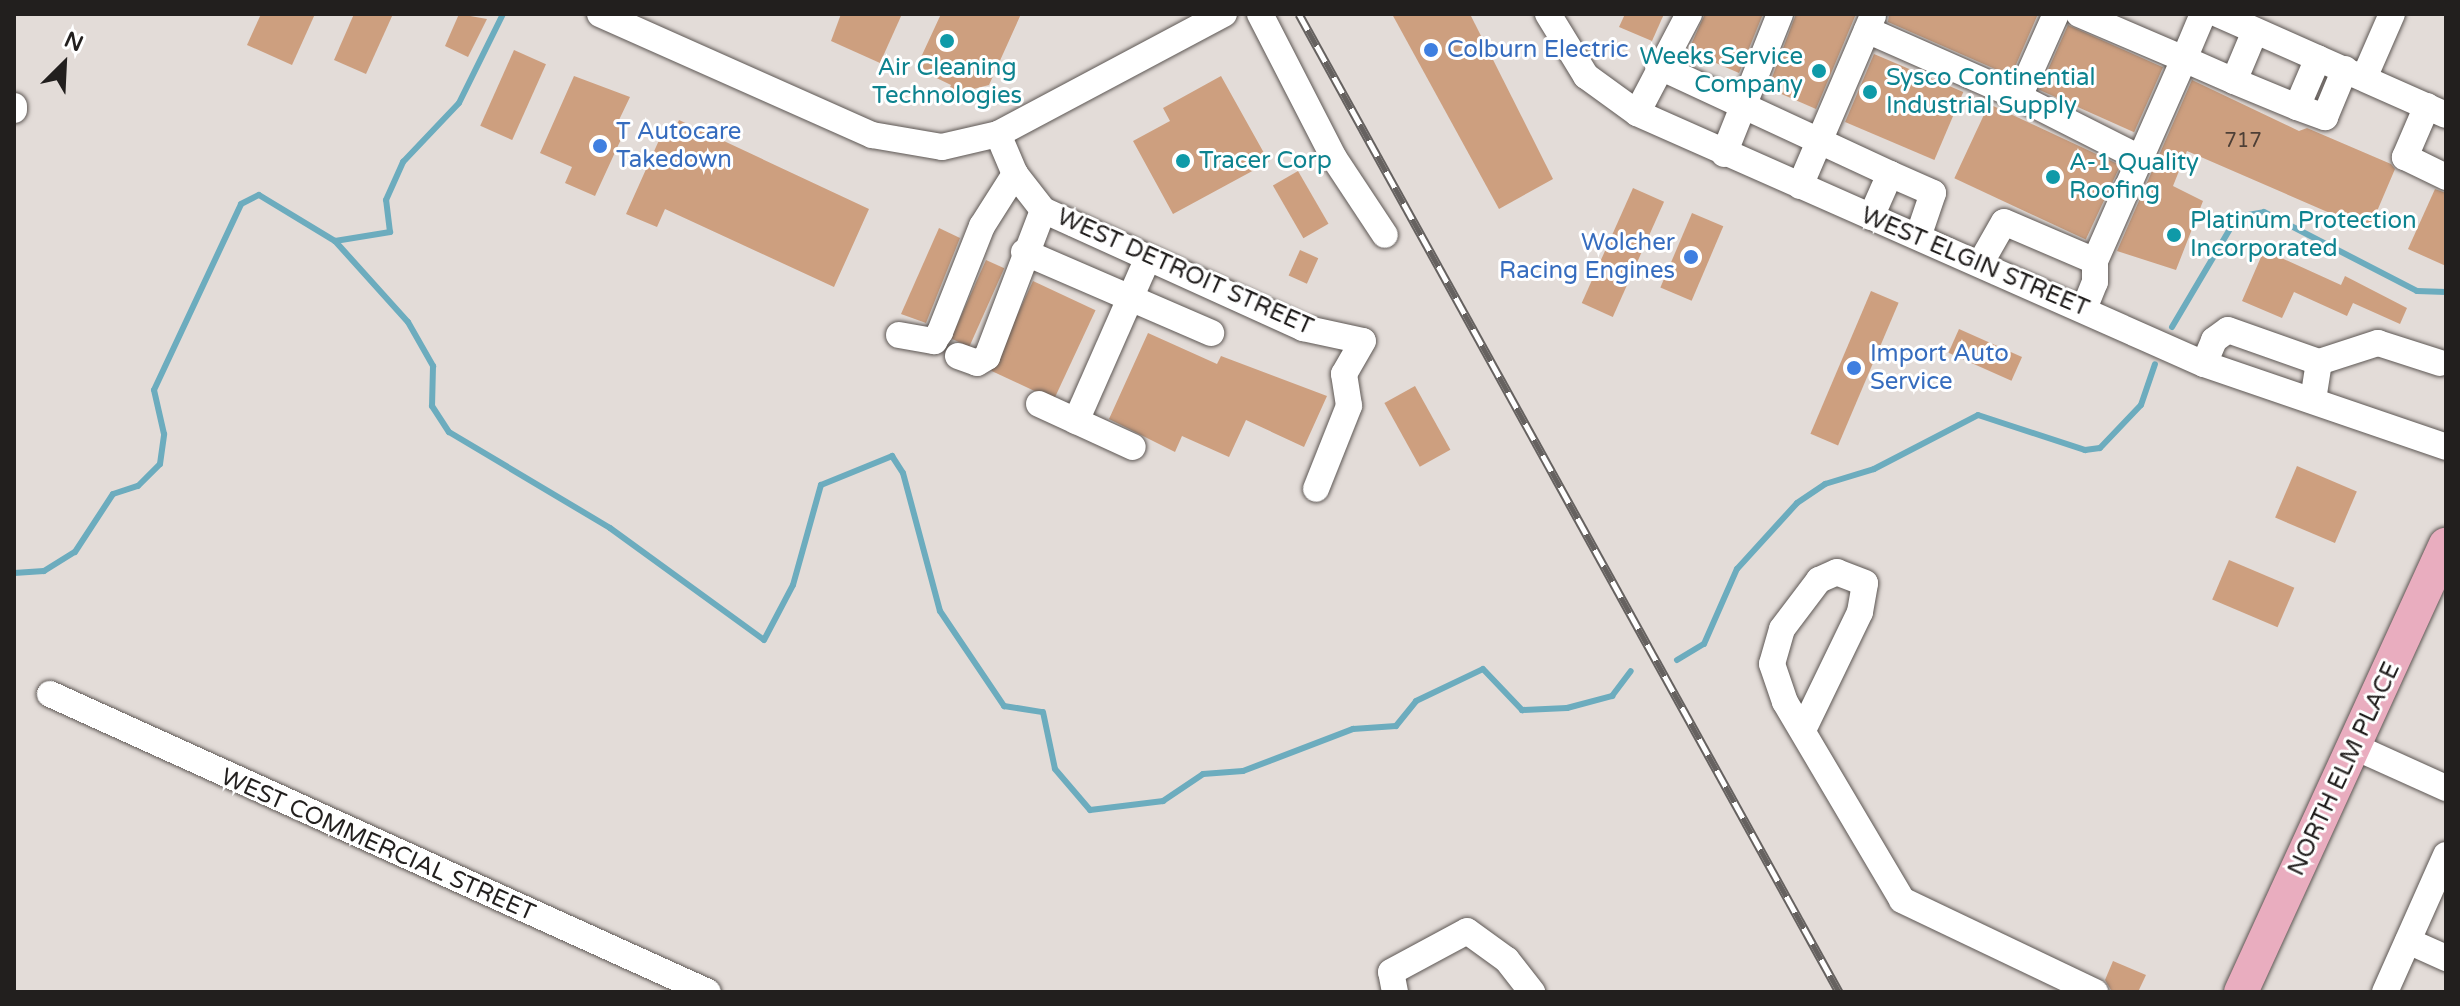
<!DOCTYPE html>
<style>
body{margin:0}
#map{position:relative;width:2460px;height:1006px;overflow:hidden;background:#e3dcd8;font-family:"Varela Round",sans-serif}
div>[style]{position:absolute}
.stream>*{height:6px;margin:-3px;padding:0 3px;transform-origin:3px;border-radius:3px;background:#6cacbe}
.building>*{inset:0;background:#cd9f7f;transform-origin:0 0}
.roads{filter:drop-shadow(0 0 2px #5d5754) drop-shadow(0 0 2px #5d5754)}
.minor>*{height:26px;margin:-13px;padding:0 13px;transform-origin:13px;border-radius:13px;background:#fff}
.major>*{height:34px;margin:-17px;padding:0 17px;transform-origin:17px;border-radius:17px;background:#e9adbf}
.rail>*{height:9px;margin-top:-4.5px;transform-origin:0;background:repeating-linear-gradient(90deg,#fff 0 18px,#666260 0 36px);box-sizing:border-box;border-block:2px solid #666260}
.dots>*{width:22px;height:22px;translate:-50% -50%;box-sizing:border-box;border:4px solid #fff;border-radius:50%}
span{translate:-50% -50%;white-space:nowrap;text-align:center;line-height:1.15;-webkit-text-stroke:6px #fff;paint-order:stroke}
.number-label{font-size:20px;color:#4d3f36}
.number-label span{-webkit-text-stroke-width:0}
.shop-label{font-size:24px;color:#366cbe}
.left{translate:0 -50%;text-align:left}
.right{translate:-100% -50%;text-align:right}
.culture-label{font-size:24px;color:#0d838f}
.street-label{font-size:24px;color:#221f1e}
.frame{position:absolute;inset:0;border:16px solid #221f1e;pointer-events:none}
.north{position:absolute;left:24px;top:24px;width:80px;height:80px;-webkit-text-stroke:6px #fff;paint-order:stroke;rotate:24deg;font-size:22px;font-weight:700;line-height:32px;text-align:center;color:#221f1e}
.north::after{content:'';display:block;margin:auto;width:28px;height:36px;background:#221f1e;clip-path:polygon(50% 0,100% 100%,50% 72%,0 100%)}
</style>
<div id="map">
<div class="stream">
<div style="left:335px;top:241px;width:56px;rotate:-9.3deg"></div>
<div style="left:390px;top:232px;width:32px;rotate:-97deg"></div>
<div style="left:386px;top:200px;width:42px;rotate:-65.9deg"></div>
<div style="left:403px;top:162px;width:81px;rotate:-46.5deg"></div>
<div style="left:459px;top:103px;width:99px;rotate:-63.7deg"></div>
<div style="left:2172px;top:327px;width:128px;rotate:-59.4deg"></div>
<div style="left:2237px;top:217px;width:27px;rotate:-10deg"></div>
<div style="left:2264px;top:212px;width:172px;rotate:27.3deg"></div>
<div style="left:2417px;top:291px;width:29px;rotate:2deg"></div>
<div style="left:14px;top:573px;width:30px;rotate:-4deg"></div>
<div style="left:44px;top:571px;width:36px;rotate:-32deg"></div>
<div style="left:75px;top:552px;width:69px;rotate:-56.8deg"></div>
<div style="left:113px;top:494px;width:26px;rotate:-18deg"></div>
<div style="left:138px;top:486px;width:31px;rotate:-45deg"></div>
<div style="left:160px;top:464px;width:30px;rotate:-82deg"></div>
<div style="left:164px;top:434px;width:45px;rotate:-102.8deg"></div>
<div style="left:154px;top:390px;width:205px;rotate:-64.9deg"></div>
<div style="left:241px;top:204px;width:20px;rotate:-27deg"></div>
<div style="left:259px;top:195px;width:89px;rotate:31.2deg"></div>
<div style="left:335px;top:241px;width:109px;rotate:48deg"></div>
<div style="left:408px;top:322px;width:51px;rotate:60.4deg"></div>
<div style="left:433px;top:366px;width:40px;rotate:91.4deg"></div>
<div style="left:432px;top:406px;width:31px;rotate:57deg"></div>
<div style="left:449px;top:432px;width:187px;rotate:30.8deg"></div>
<div style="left:610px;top:528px;width:190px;rotate:36deg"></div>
<div style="left:764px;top:640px;width:62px;rotate:-62.2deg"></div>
<div style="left:793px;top:585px;width:104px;rotate:-74.4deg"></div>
<div style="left:821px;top:485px;width:77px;rotate:-22.2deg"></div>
<div style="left:892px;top:456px;width:20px;rotate:57deg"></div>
<div style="left:903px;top:473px;width:143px;rotate:75deg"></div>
<div style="left:940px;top:611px;width:115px;rotate:56deg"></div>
<div style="left:1004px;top:706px;width:39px;rotate:9deg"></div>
<div style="left:1043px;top:712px;width:58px;rotate:78.1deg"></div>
<div style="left:1055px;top:769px;width:54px;rotate:49.5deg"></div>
<div style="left:1090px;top:810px;width:74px;rotate:-7deg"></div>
<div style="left:1163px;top:801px;width:48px;rotate:-34deg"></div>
<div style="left:1203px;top:774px;width:40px;rotate:-4.3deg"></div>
<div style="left:1243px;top:771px;width:118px;rotate:-20.9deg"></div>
<div style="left:1353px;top:729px;width:43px;rotate:-4deg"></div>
<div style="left:1396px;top:726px;width:32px;rotate:-51deg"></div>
<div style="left:1416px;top:701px;width:74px;rotate:-25.5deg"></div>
<div style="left:1483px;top:669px;width:57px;rotate:46.4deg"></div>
<div style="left:1522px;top:710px;width:45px;rotate:-2.5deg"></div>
<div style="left:1567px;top:708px;width:47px;rotate:-14.9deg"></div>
<div style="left:1612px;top:696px;width:31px;rotate:-53deg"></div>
<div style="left:1677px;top:660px;width:31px;rotate:-31deg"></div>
<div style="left:1704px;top:644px;width:82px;rotate:-66.3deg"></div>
<div style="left:1737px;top:569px;width:89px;rotate:-47.7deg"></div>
<div style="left:1797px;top:503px;width:34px;rotate:-34deg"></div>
<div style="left:1825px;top:484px;width:51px;rotate:-17deg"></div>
<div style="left:1874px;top:469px;width:117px;rotate:-27.4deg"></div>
<div style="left:1978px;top:415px;width:113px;rotate:18.1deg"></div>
<div style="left:2085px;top:450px;width:15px;rotate:-8deg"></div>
<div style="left:2100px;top:448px;width:59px;rotate:-46.4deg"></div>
<div style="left:2141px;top:405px;width:43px;rotate:-71.1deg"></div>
</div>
<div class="building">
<div style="clip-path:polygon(261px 14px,315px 14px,292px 65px,247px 45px)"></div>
<div style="clip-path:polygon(354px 14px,393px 14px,366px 74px,334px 60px)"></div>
<div style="clip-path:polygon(459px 14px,487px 19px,468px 57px,445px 46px)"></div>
<div style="clip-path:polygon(841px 14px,902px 14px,880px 63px,831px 41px)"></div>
<div style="clip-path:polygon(941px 14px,1021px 14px,989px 85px,946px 96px,951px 85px,916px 68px)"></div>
<div style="clip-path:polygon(1392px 14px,1470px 14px,1553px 179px,1499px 209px)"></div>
<div style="clip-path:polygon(1625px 14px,1664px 14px,1652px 41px,1619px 27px)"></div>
<div style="clip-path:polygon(1705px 14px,1763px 14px,1739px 73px,1688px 51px)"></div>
<div style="clip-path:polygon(1796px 14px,1856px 14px,1816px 109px,1768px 88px)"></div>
<div style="clip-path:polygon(1889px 14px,2038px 14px,2011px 76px,1888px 22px)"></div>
<div style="left:2068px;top:25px;width:104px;height:71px;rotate:24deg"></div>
<div style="left:514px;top:50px;width:35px;height:83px;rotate:24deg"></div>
<div style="left:1874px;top:54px;width:97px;height:74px;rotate:23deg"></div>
<div style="clip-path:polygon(574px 76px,630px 97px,619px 120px,628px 124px,595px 196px,565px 183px,572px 167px,540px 153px)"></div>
<div style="clip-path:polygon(1221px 76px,1269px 162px,1173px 214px,1133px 141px,1170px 121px,1163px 108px)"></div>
<div style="clip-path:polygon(2192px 80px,2299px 131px,2307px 128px,2391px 164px,2395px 169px,2369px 230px,2187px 151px,2173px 186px,2203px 201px,2176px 270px,2117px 251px)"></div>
<div style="left:1989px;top:104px;width:145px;height:82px;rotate:25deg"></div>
<div style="clip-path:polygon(679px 120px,869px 209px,834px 287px,665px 209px,657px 227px,626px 214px,660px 138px,669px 142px)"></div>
<div style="left:1298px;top:171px;width:61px;height:29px;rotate:60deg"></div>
<div style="left:1633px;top:188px;width:34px;height:126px;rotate:24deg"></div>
<div style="clip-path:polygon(2435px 189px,2446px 193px,2446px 266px,2408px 249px)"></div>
<div style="left:1692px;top:213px;width:34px;height:81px;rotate:23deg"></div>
<div style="clip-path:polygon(939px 228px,960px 238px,926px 323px,901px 314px)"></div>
<div style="left:1300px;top:250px;width:20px;height:28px;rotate:24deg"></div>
<div style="clip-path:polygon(2264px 250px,2341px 285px,2345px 276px,2407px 308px,2400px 324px,2353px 303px,2347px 316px,2294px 292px,2282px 318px,2242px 301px)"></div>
<div style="left:986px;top:260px;width:20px;height:86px;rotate:24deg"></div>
<div style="left:1033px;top:281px;width:69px;height:99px;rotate:25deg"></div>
<div style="left:1871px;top:291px;width:30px;height:155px;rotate:23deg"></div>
<div style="left:1959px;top:329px;width:69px;height:26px;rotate:24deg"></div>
<div style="clip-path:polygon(1148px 333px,1217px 364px,1221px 356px,1327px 396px,1304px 447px,1246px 420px,1229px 457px,1182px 436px,1175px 452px,1109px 419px)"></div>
<div style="left:1415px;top:386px;width:73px;height:35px;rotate:61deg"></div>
<div style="left:2297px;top:466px;width:65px;height:56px;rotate:23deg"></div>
<div style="left:2229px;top:560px;width:71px;height:43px;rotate:23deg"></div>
<div style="clip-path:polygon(2113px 961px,2146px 975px,2138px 992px,2111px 990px,2105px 980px)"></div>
</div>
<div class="roads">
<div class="minor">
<div style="left:600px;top:14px;width:298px;rotate:24deg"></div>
<div style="left:872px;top:135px;width:71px;rotate:9.7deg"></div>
<div style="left:942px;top:147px;width:57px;rotate:-13.1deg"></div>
<div style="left:998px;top:134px;width:43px;rotate:67deg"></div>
<div style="left:1015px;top:174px;width:46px;rotate:52.1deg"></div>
<div style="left:1043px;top:210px;width:286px;rotate:24.4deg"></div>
<div style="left:1303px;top:328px;width:61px;rotate:12.2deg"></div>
<div style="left:1363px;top:341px;width:38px;rotate:120deg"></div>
<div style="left:1344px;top:374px;width:32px;rotate:81deg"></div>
<div style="left:1349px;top:406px;width:89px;rotate:111.7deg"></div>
<div style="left:1260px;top:14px;width:162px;rotate:62.8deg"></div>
<div style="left:1334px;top:158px;width:92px;rotate:56.5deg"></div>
<div style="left:1548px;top:14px;width:73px;rotate:58.5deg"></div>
<div style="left:1586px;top:76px;width:63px;rotate:36deg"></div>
<div style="left:1637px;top:113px;width:620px;rotate:23.88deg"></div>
<div style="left:2204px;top:364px;width:256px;rotate:18.9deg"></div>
<div style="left:2079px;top:14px;width:114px;rotate:23.2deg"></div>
<div style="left:2184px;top:59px;width:49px;rotate:-67.1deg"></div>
<div style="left:2218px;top:14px;width:249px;rotate:23.9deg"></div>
<div style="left:1867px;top:30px;width:166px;rotate:23.8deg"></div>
<div style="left:2019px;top:97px;width:91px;rotate:-66deg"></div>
<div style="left:1660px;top:67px;width:254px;rotate:24.9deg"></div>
<div style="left:2364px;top:78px;width:70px;rotate:-66.4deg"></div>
<div style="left:2234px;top:81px;width:68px;rotate:22.4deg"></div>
<div style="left:2297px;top:107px;width:53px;rotate:-66.8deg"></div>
<div style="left:2019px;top:97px;width:136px;rotate:26.8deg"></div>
<div style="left:14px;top:106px;width:4px;rotate:90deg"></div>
<div style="left:2427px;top:106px;width:56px;rotate:113.3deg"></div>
<div style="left:2405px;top:157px;width:46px;rotate:26deg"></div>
<div style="left:2297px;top:107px;width:30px;rotate:20deg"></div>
<div style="left:2325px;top:117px;width:52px;rotate:-67.4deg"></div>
<div style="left:1637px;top:113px;width:112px;rotate:-62.3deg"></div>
<div style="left:998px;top:134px;width:256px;rotate:-28deg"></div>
<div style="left:1724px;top:154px;width:151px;rotate:-68.2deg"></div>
<div style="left:1800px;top:186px;width:185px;rotate:-66.8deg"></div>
<div style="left:1871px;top:217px;width:47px;rotate:-66.2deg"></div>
<div style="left:1890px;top:174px;width:47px;rotate:23.8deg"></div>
<div style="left:1933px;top:193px;width:46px;rotate:108.8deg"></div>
<div style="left:1024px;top:252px;width:204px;rotate:23.4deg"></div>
<div style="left:1980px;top:264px;width:48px;rotate:-60.3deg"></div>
<div style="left:2004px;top:222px;width:99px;rotate:23.2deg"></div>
<div style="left:2084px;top:309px;width:29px;rotate:-68deg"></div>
<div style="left:2095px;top:282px;width:21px;rotate:-90deg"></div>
<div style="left:2095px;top:261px;width:221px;rotate:-66.2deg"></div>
<div style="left:2184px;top:59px;width:55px;rotate:23.7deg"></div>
<div style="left:2234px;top:81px;width:54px;rotate:-67.2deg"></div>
<div style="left:899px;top:335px;width:36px;rotate:10deg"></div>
<div style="left:934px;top:341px;width:11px;rotate:-56deg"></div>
<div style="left:940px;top:332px;width:114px;rotate:-68.4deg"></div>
<div style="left:982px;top:226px;width:62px;rotate:-57.6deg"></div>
<div style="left:958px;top:356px;width:20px;rotate:20deg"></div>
<div style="left:977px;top:363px;width:12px;rotate:-31deg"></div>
<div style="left:987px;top:357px;width:157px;rotate:-69.1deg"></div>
<div style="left:2319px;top:362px;width:62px;rotate:-17.9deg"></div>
<div style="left:2378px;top:343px;width:65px;rotate:17.9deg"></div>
<div style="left:2204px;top:364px;width:26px;rotate:-67deg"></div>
<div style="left:2214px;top:340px;width:17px;rotate:-36deg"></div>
<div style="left:2228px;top:330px;width:96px;rotate:19.4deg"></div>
<div style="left:2319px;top:362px;width:39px;rotate:99deg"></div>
<div style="left:1039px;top:404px;width:103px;rotate:24.6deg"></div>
<div style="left:1076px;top:421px;width:178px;rotate:-66.2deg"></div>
<div style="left:50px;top:694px;width:722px;rotate:24.37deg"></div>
<div style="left:1803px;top:730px;width:131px;rotate:-64.2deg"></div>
<div style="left:1860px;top:612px;width:29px;rotate:-80deg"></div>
<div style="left:1865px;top:583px;width:30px;rotate:-159deg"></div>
<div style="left:1837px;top:572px;width:20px;rotate:156deg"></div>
<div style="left:1819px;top:580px;width:61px;rotate:127.1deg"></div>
<div style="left:1782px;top:629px;width:36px;rotate:106deg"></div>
<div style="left:1772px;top:664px;width:40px;rotate:71.1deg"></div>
<div style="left:1785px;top:702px;width:230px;rotate:59.4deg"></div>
<div style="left:1902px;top:900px;width:214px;rotate:25.5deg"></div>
<div style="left:2355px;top:747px;width:100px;rotate:24.3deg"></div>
<div style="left:2408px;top:941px;width:42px;rotate:24.1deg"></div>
<div style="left:1395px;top:992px;width:20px;rotate:-101deg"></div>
<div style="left:1391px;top:972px;width:86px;rotate:-28.3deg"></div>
<div style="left:1467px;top:931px;width:49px;rotate:35.9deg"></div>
<div style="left:1507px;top:960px;width:41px;rotate:52deg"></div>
<div style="left:2385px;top:992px;width:150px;rotate:-66deg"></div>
</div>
<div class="major">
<div style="left:2241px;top:992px;width:492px;rotate:-65.4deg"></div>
</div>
</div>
<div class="rail">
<div style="left:1299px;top:14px;width:1117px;rotate:61.09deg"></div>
</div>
<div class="dots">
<div style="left:947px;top:41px;background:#0f9aa8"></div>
<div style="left:1431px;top:50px;background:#3f7fe0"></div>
<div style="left:1819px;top:71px;background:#0f9aa8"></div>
<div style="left:1870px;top:92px;background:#0f9aa8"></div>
<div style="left:600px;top:146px;background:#3f7fe0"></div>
<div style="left:1183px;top:161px;background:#0f9aa8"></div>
<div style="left:2053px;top:177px;background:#0f9aa8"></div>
<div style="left:2174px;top:235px;background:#0f9aa8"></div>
<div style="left:1691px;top:257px;background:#3f7fe0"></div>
<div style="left:1854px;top:368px;background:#3f7fe0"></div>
</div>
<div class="number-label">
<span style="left:2243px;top:141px">717</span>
</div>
<div class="shop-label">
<span class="left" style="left:1447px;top:50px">Colburn Electric</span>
<span class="left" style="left:616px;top:146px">T Autocare<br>Takedown</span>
<span class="right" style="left:1675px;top:257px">Wolcher<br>Racing Engines</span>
<span class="left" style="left:1870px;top:368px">Import Auto<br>Service</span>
</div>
<div class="culture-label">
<span class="right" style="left:1803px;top:71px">Weeks Service<br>Company</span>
<span style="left:947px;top:82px">Air Cleaning<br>Technologies</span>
<span class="left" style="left:1886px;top:92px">Sysco Continential<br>Industrial Supply</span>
<span class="left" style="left:1199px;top:161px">Tracer Corp</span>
<span class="left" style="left:2069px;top:177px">A-1 Quality<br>Roofing</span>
<span class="left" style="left:2190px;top:235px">Platinum Protection<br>Incorporated</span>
</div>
<div class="street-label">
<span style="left:1975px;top:262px;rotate:23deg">WEST ELGIN STREET</span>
<span style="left:1185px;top:272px;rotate:24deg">WEST DETROIT STREET</span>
<span style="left:2344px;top:769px;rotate:-65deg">NORTH ELM PLACE</span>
<span style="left:378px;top:845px;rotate:24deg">WEST COMMERCIAL STREET</span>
</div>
<div class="frame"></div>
<div class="north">N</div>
</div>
